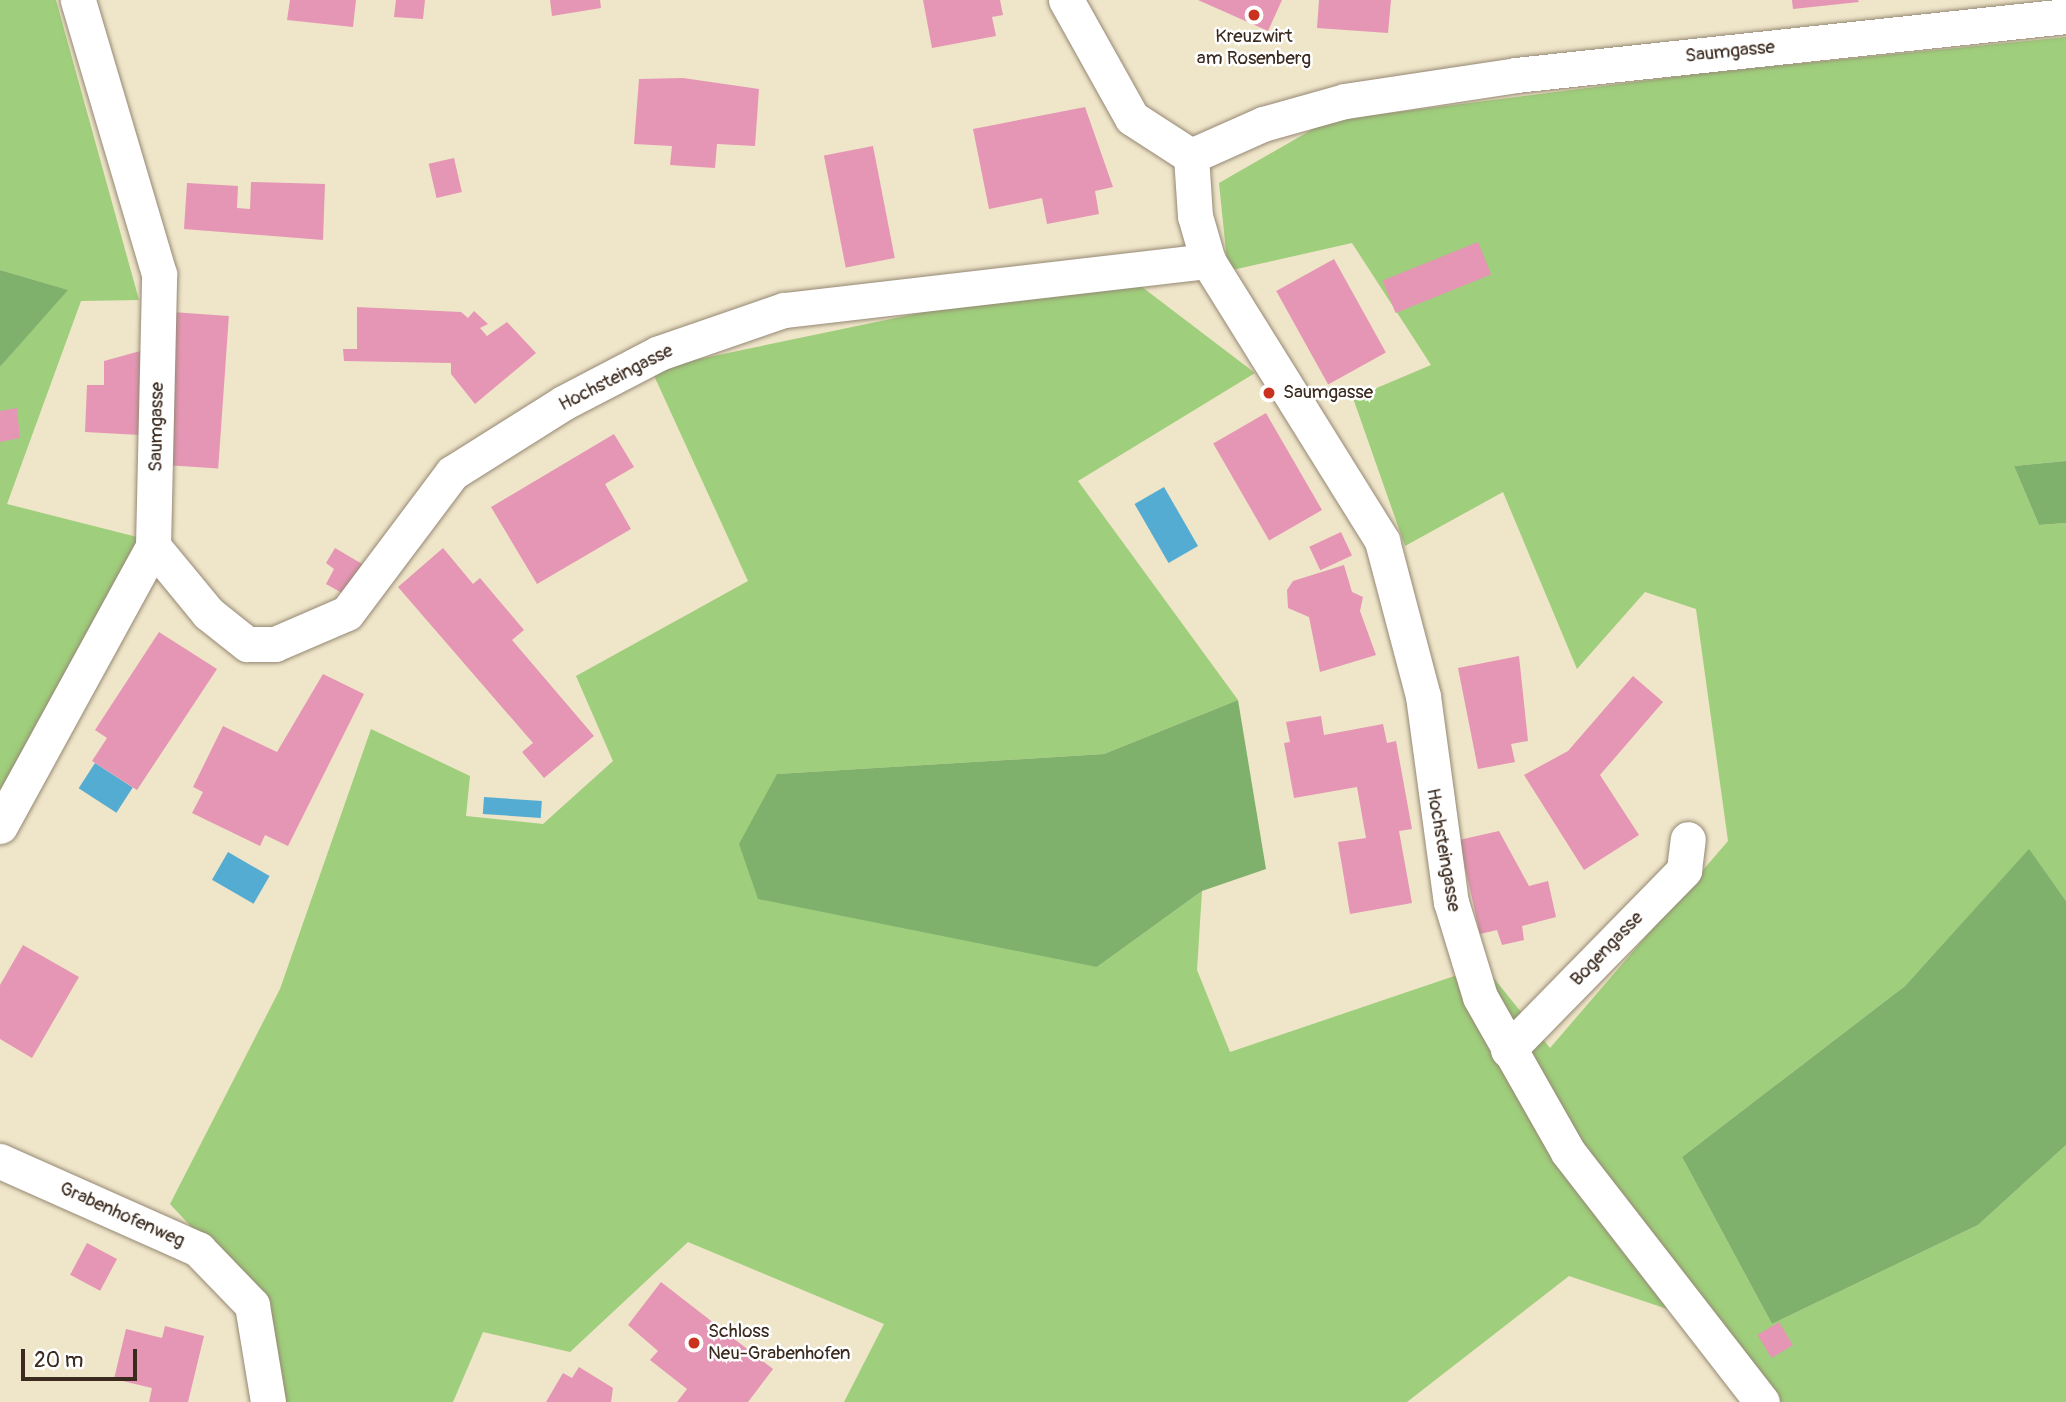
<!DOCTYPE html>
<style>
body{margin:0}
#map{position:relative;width:2066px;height:1402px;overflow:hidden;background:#efe5c9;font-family:Pangolin,sans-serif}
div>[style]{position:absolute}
.green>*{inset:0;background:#9fce7c}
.forest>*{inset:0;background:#7fb16c}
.water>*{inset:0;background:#55acd2;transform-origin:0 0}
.building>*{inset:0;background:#e596b4;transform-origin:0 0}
.roads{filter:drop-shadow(0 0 2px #958874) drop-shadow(0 0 2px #958874)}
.street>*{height:35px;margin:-17.5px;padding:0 17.5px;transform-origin:17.5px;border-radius:17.5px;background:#fff}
.dots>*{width:19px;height:19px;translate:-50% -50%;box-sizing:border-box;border:4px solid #fff;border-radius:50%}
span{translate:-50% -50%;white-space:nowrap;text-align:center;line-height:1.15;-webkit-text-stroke:5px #fff;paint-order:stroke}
.poi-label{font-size:19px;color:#3b2a1e}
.left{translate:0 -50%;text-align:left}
.street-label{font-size:19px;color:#3b2a1e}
.scale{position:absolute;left:21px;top:1349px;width:116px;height:32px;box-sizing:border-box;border:4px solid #3b2a1e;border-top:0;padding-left:9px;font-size:21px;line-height:24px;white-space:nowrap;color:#3b2a1e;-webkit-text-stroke:5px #fff;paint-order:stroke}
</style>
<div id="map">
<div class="green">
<div style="clip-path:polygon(0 0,56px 0,139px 300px,81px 301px,7px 504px,145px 539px,0 790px,0 367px,67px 290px,0 270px)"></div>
<div style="clip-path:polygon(2066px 37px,2066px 461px,2014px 466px,2039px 525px,2066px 523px,2066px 901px,2029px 850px,1905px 986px,1682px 1157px,1772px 1324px,1978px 1225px,2066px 1145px,2066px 1402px,1769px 1402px,1697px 1319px,1569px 1276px,1407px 1402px,844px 1402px,884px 1324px,688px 1242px,570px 1352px,483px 1332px,453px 1402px,278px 1402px,269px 1310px,170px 1204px,280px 989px,371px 729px,470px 776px,466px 816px,543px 824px,613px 761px,576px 676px,748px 581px,651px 369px,1121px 271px,1255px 373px,1078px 481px,1238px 700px,1104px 754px,777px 774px,1097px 967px,1202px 891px,1197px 970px,1230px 1052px,1484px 966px,1550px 1048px,1728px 841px,1696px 609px,1645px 592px,1577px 669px,1503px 492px,1405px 546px,1353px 398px,1431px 365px,1352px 243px,1228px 271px,1219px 183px,1327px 121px,1706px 73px)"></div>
</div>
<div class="forest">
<div style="clip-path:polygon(0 270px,68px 290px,0 367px)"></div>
<div style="clip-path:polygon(2066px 461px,2066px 523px,2039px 525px,2014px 466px)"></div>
<div style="clip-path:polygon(1238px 700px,1266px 869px,1202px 891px,1097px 967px,758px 899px,739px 844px,777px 774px,1104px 754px)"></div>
<div style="clip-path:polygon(2029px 849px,2066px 901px,2066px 1145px,1978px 1225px,1772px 1324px,1682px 1157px,1905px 986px)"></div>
</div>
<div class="water">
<div style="left:1164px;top:487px;width:68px;height:34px;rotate:60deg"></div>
<div style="left:95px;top:763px;width:45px;height:30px;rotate:33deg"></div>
<div style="left:484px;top:797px;width:58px;height:17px;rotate:4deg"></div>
<div style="left:228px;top:852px;width:48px;height:32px;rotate:30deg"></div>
</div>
<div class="building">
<div style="clip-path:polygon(290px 0,356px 0,353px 27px,287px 20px)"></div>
<div style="clip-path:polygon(396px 0,425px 0,423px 19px,394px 17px)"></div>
<div style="clip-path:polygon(550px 0,600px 0,601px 8px,552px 16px)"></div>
<div style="clip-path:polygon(923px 0,1000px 0,1003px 15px,992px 17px,996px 36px,932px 48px)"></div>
<div style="clip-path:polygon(1198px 0,1282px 0,1268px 31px)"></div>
<div style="clip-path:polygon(1319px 0,1391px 0,1388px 33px,1317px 28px)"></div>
<div style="clip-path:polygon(1792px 0,1858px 0,1859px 2px,1793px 9px)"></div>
<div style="clip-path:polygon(683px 78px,759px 89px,755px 146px,717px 144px,715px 168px,670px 165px,672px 146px,634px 144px,639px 79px)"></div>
<div style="clip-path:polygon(1085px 107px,1113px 187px,1095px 191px,1099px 214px,1047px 224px,1042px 198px,989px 209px,973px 129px)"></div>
<div style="left:873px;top:146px;width:114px;height:50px;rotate:79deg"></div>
<div style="left:454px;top:158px;width:35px;height:26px;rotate:77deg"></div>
<div style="clip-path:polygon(251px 182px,325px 184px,323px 240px,184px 229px,187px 183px,238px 186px,237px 208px,250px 209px)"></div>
<div style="left:1478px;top:242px;width:35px;height:103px;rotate:68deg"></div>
<div style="left:1334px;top:259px;width:107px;height:66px;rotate:61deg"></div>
<div style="clip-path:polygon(357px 307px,461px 312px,468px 318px,474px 311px,488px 324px,480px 328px,487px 336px,507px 322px,536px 353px,475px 404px,451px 374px,451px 363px,344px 361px,343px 349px,357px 349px)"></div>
<div style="left:172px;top:312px;width:57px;height:153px;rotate:4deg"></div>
<div style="clip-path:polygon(144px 350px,140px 435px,85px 432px,87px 385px,104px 385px,104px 361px)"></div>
<div style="clip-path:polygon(17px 408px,20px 438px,0 442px,0 411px)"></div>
<div style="left:1266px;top:413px;width:112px;height:61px;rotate:60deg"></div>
<div style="clip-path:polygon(614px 434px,634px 467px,605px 484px,631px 529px,537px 584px,491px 507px)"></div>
<div style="left:1341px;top:532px;width:26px;height:35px;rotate:65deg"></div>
<div style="clip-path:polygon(335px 548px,369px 568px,351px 598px,326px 584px,334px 569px,326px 563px)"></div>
<div style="clip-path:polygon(443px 548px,473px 584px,480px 578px,524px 630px,512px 640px,594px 736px,544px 778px,522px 752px,533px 743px,398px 587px)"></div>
<div style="clip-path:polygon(1344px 565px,1352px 592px,1363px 597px,1360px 611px,1376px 655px,1320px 672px,1309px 617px,1288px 608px,1287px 590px,1293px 581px)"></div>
<div style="clip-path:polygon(159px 632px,217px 669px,137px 790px,92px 761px,107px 738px,95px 730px)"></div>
<div style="clip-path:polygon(1519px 656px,1528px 741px,1511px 744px,1515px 762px,1478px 769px,1458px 668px)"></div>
<div style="clip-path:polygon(323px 674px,364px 694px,288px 846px,265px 835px,260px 846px,192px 813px,203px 792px,193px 787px,223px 726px,277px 752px)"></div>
<div style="clip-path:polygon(1633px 676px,1663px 702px,1600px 775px,1639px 835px,1584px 870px,1524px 775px,1568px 751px)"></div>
<div style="clip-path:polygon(1321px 716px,1324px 735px,1383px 724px,1387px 743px,1396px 741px,1412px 829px,1399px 831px,1412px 903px,1350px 914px,1338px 842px,1366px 838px,1357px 787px,1294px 798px,1284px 743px,1290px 742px,1286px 722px)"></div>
<div style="clip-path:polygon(1499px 831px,1529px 886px,1548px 881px,1556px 917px,1522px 926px,1524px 940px,1502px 945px,1497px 930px,1480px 934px,1459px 840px)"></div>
<div style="clip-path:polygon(23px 945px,79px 977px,32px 1058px,0 1039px,0 985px)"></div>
<div style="left:87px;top:1243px;width:34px;height:36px;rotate:28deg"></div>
<div style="clip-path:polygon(661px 1282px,773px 1369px,748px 1402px,677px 1402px,687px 1389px,650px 1360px,658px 1351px,628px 1325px)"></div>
<div style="left:1779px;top:1322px;width:27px;height:25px;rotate:59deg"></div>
<div style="clip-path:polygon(165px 1326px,204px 1336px,188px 1402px,149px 1402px,152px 1388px,114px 1379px,126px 1329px,162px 1338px)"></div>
<div style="clip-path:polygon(579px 1367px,613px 1388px,611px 1402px,546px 1402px,563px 1373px,572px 1378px)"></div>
</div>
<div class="roads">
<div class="street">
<div style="left:1066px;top:0;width:135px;rotate:60.8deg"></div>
<div style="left:1132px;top:118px;width:70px;rotate:32.8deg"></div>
<div style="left:1191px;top:156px;width:79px;rotate:-24deg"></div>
<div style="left:1263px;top:124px;width:85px;rotate:-15.7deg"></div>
<div style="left:1345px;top:101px;width:173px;rotate:-8.6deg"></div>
<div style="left:1516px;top:75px;width:553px;rotate:-6.12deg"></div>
<div style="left:1191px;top:156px;width:60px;rotate:86.2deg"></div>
<div style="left:1195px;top:216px;width:47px;rotate:73.9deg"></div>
<div style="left:1208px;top:261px;width:330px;rotate:58.1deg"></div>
<div style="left:1382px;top:541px;width:160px;rotate:75.2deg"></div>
<div style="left:1423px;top:696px;width:208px;rotate:82.3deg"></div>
<div style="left:1451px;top:902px;width:99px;rotate:73deg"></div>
<div style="left:1480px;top:997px;width:178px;rotate:60.4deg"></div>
<div style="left:1568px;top:1152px;width:316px;rotate:52.2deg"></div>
<div style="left:153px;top:546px;width:87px;rotate:50.6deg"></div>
<div style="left:208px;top:613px;width:50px;rotate:38.5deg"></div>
<div style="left:247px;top:644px;width:28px"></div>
<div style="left:275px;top:644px;width:78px;rotate:-23.3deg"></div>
<div style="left:347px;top:613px;width:175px;rotate:-53.1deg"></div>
<div style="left:452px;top:473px;width:131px;rotate:-32.2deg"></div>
<div style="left:563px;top:403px;width:108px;rotate:-27.5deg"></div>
<div style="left:659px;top:353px;width:132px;rotate:-19deg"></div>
<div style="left:784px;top:310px;width:427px;rotate:-6.6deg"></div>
<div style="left:0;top:826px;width:319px;rotate:-61.3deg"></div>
<div style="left:153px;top:546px;width:272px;rotate:-88.7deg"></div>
<div style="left:159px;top:274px;width:286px;rotate:-106.5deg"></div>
<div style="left:1508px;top:1050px;width:252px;rotate:-45.6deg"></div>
<div style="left:1684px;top:870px;width:31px;rotate:-83deg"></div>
<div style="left:0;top:1161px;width:217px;rotate:24deg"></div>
<div style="left:198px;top:1249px;width:78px;rotate:46deg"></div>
<div style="left:252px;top:1305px;width:98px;rotate:80.6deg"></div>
</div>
</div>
<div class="dots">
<div style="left:1254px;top:15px;background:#c8321e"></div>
<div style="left:1269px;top:393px;background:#c8321e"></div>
<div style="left:694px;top:1343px;background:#c8321e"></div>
</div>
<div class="poi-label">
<span style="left:1254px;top:48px">Kreuzwirt<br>am Rosenberg</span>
<span class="left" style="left:1283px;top:393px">Saumgasse</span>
<span class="left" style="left:708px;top:1343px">Schloss<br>Neu-Grabenhofen</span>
</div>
<div class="street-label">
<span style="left:1730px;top:52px;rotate:-6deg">Saumgasse</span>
<span style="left:616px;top:378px;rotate:-27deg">Hochsteingasse</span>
<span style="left:157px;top:427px;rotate:-89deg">Saumgasse</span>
<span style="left:1443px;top:850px;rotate:80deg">Hochsteingasse</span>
<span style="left:1607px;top:949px;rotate:-46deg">Bogengasse</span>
<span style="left:122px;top:1215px;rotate:24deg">Grabenhofenweg</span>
</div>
<div class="scale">20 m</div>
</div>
